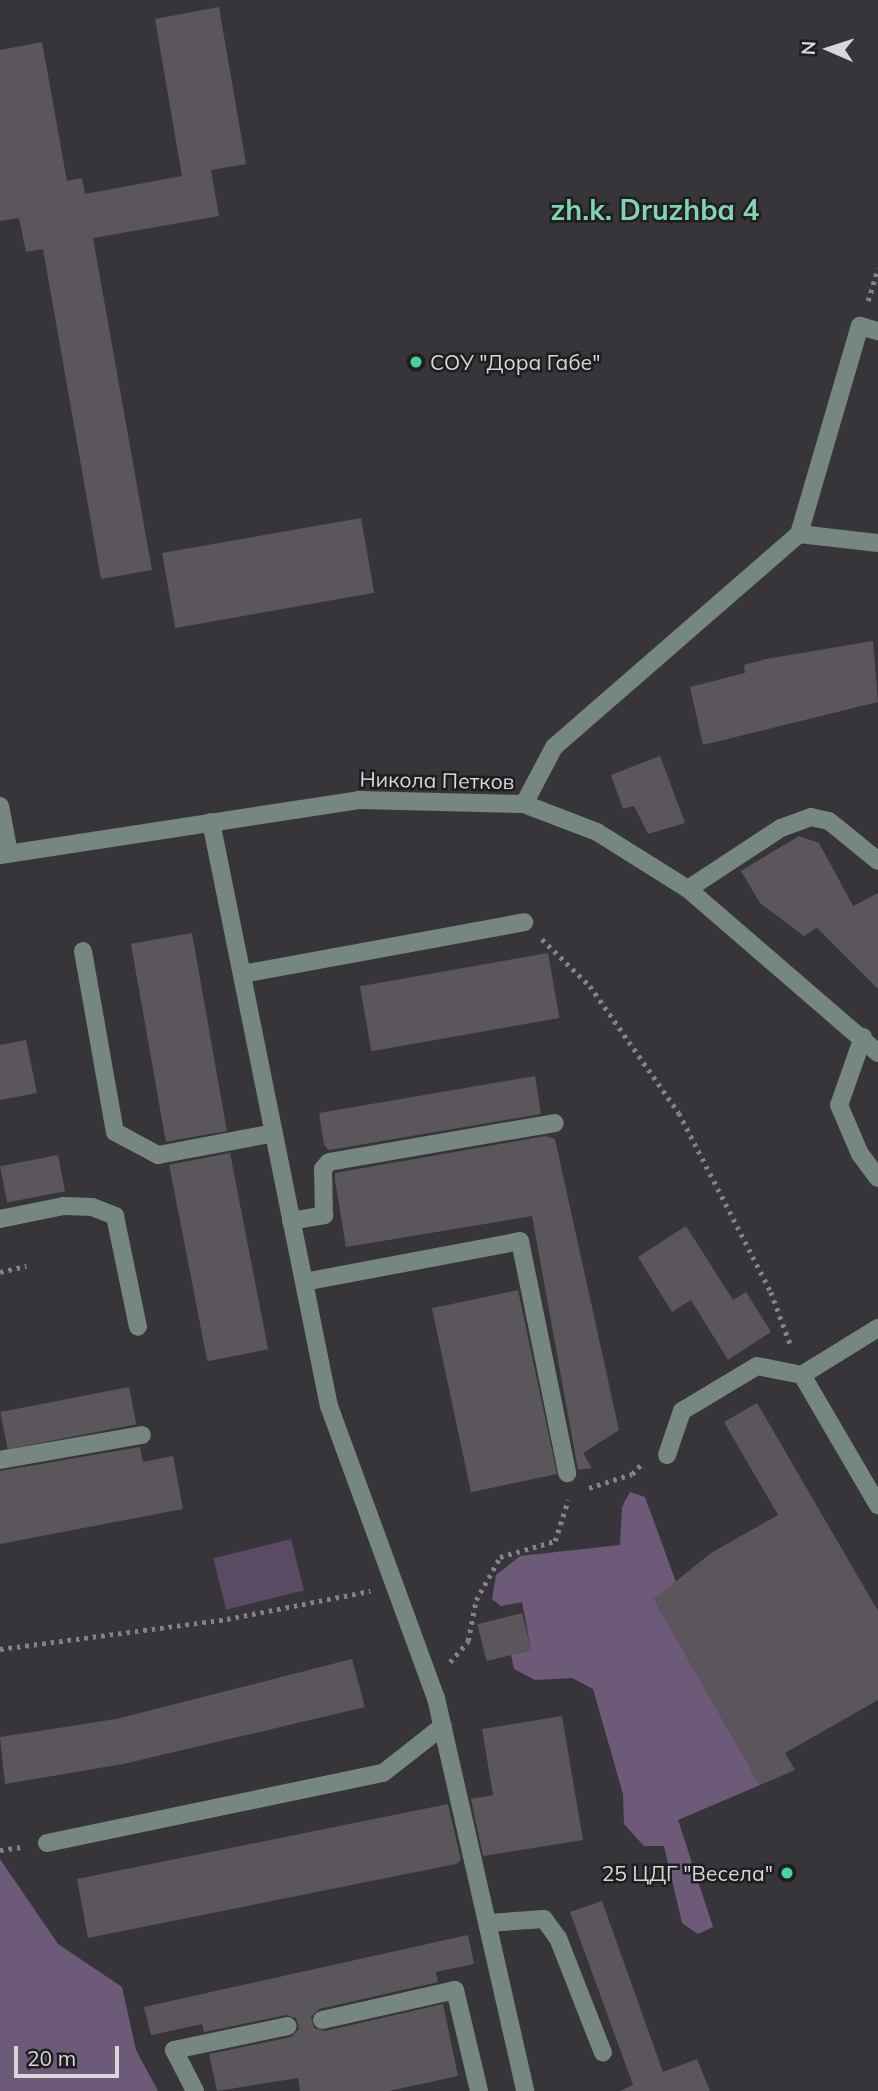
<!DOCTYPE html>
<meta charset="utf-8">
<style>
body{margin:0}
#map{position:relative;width:878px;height:2091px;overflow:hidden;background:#38353a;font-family:Mulish,sans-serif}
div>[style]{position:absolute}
.green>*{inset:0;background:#5a4b64;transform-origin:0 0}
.forest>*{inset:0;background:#6d5a79}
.building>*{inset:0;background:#5a565c;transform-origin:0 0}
.path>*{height:4.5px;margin-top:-2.25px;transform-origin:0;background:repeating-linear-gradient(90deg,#858286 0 3.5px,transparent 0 8.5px)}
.minor>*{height:18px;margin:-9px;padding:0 9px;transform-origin:9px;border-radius:9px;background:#75877e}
.dots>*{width:19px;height:19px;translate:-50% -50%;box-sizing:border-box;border:4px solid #1e1d1f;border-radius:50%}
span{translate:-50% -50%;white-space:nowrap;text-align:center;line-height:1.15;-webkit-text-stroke:5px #1e1d1f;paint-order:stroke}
.poi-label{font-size:21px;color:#d9d7da}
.left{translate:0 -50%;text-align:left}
.right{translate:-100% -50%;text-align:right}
.street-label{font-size:21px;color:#d9d7da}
.district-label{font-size:28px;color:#81d5ae;font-weight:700}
.north{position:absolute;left:794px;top:14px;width:70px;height:70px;-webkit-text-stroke:5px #1e1d1f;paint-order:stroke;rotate:273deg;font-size:19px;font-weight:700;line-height:28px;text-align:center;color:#d9d7da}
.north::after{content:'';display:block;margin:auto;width:24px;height:32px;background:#d9d7da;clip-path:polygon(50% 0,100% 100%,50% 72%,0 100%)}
.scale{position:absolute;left:14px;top:2046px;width:105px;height:32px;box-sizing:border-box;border:4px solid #d9d7da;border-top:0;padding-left:9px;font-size:21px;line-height:24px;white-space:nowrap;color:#d9d7da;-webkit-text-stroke:5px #1e1d1f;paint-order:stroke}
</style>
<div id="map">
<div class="green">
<div style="left:291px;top:1539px;width:53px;height:80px;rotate:76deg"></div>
</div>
<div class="forest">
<div style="clip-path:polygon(630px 1492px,645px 1497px,676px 1582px,654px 1599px,760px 1785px,678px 1820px,713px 1927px,698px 1934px,682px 1923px,664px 1846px,644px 1846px,624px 1824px,623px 1794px,593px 1689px,572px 1678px,535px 1680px,514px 1669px,511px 1655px,531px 1650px,522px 1602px,501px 1606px,492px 1599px,496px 1575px,520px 1556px,620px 1545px,622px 1507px)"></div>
<div style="clip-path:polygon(0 1859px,58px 1944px,122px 1987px,136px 2050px,158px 2091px,0 2091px)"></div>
</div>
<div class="building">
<div style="clip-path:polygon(219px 7px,246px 164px,211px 170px,219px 216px,93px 238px,152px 570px,101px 579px,43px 249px,26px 252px,19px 218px,0 221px,0 50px,42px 42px,67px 181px,82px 178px,85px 194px,182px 176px,155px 19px)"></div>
<div style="left:361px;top:518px;width:76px;height:202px;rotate:80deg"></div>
<div style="clip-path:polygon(873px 641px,878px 702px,703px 745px,690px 687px,745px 673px,744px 665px,766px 659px)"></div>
<div style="clip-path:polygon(660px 756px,685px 823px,648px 834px,634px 806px,623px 809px,611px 775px)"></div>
<div style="clip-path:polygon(799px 836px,819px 843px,853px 906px,878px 893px,878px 989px,817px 928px,804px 936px,760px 903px,741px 871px)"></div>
<div style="left:192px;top:933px;width:201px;height:62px;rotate:80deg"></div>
<div style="left:548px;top:953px;width:66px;height:191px;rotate:80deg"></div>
<div style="clip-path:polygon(26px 1040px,37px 1093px,0 1100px,0 1045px)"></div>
<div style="clip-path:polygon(535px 1076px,541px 1114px,329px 1150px,324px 1145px,319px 1113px)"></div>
<div style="clip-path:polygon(545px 1136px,555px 1139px,619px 1430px,583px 1453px,592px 1468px,578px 1470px,532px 1216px,346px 1247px,335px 1180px,335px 1173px)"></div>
<div style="left:230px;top:1153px;width:200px;height:62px;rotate:79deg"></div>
<div style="left:58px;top:1155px;width:37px;height:59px;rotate:79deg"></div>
<div style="clip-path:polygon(686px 1226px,733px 1300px,746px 1292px,771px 1332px,728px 1360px,691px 1300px,672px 1312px,638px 1257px)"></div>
<div style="left:518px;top:1290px;width:188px;height:88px;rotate:78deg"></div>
<div style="left:129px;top:1387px;width:38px;height:131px;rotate:79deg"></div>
<div style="clip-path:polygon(757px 1403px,878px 1611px,878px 1700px,785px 1753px,795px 1770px,760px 1785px,654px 1599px,711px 1553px,778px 1515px,724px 1422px)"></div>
<div style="clip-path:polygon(140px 1447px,143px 1462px,173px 1456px,183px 1509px,0 1544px,0 1471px)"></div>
<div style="left:522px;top:1613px;width:38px;height:46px;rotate:76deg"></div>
<div style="clip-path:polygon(352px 1659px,365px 1707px,123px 1764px,5px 1784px,0 1737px,116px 1719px)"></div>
<div style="clip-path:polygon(562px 1716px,583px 1840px,483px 1856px,471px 1799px,493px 1795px,482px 1729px)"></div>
<div style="clip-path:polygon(448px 1804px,461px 1860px,456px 1864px,88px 1938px,77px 1879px)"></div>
<div style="clip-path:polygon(602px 1901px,663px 2072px,697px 2059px,710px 2091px,620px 2091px,633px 2085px,570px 1912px)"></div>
<div style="clip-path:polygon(468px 1935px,474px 1964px,436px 1972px,438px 1982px,319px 2009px,311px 2017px,314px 2028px,325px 2031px,443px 2004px,458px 2076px,389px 2091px,300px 2091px,298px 2078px,217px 2091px,209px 2054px,291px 2037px,299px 2029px,296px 2018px,286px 2015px,204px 2032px,202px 2024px,151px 2035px,144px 2007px)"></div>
</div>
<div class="path">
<div style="left:868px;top:301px;width:34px;rotate:-73deg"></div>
<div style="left:542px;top:939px;width:67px;rotate:44.4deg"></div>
<div style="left:590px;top:986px;width:155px;rotate:55deg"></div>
<div style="left:679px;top:1113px;width:201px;rotate:62.8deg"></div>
<div style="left:771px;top:1292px;width:58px;rotate:69.7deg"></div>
<div style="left:0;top:1272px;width:27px;rotate:-13deg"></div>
<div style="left:589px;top:1488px;width:45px;rotate:-18deg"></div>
<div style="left:632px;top:1474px;width:16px;rotate:-47deg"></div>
<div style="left:0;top:1649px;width:229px;rotate:-7.5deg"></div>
<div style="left:227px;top:1619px;width:146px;rotate:-11.1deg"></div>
<div style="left:450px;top:1662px;width:28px;rotate:-49deg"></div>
<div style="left:468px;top:1641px;width:42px;rotate:-79deg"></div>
<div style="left:476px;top:1600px;width:49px;rotate:-60.8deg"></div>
<div style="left:500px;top:1557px;width:57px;rotate:-16.2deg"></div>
<div style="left:555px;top:1541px;width:43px;rotate:-72.4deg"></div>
<div style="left:0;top:1850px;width:22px;rotate:-8deg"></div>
</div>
<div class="minor">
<div style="left:799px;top:534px;width:217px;rotate:-73.7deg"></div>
<div style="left:860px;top:326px;width:19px;rotate:16deg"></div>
<div style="left:524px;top:804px;width:64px;rotate:-62.2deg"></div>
<div style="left:554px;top:747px;width:325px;rotate:-41deg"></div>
<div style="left:799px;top:534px;width:80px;rotate:6.5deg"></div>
<div style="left:0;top:806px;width:48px;rotate:79.2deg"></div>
<div style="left:211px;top:822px;width:596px;rotate:78.58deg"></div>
<div style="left:329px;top:1406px;width:311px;rotate:69.9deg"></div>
<div style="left:436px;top:1698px;width:403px;rotate:77.2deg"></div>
<div style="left:0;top:855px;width:363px;rotate:-8.7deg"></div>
<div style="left:359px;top:800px;width:165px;rotate:1.4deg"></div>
<div style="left:524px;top:804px;width:78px;rotate:21deg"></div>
<div style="left:597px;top:832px;width:107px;rotate:32.1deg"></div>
<div style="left:688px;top:889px;width:251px;rotate:40.8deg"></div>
<div style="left:688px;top:889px;width:111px;rotate:-33.3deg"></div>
<div style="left:781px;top:828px;width:32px;rotate:-20deg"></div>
<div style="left:811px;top:817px;width:18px;rotate:13deg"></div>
<div style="left:829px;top:821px;width:63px;rotate:39.2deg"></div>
<div style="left:83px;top:951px;width:184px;rotate:80deg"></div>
<div style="left:115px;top:1132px;width:49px;rotate:28.1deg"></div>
<div style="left:158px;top:1155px;width:118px;rotate:-10.7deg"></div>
<div style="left:242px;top:974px;width:287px;rotate:-10.4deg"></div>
<div style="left:863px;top:1037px;width:72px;rotate:109.4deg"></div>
<div style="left:839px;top:1105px;width:53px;rotate:66.8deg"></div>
<div style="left:860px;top:1154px;width:30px;rotate:53deg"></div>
<div style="left:0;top:1219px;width:65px;rotate:-11.5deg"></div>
<div style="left:64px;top:1206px;width:28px;rotate:2deg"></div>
<div style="left:92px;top:1207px;width:25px;rotate:21deg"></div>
<div style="left:115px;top:1216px;width:113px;rotate:78.3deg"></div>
<div style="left:291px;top:1221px;width:34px;rotate:-10deg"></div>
<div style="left:324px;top:1215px;width:46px;rotate:-91.2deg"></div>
<div style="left:323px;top:1169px;width:9px;rotate:-49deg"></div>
<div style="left:329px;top:1162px;width:229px;rotate:-9.8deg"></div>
<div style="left:304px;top:1282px;width:220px;rotate:-10.7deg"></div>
<div style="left:520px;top:1241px;width:237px;rotate:78.5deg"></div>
<div style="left:878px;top:1328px;width:89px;rotate:148.3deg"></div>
<div style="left:802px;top:1375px;width:151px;rotate:59.7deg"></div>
<div style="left:667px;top:1455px;width:46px;rotate:-71.2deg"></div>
<div style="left:682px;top:1411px;width:87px;rotate:-31deg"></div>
<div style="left:757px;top:1366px;width:46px;rotate:11.3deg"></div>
<div style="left:0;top:1460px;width:144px;rotate:-10deg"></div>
<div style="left:47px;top:1843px;width:343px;rotate:-11.8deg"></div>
<div style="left:383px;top:1773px;width:76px;rotate:-38.1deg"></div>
<div style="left:488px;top:1923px;width:56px;rotate:-4.1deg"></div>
<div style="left:544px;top:1919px;width:24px;rotate:54deg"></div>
<div style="left:558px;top:1938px;width:123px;rotate:68.6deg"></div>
<div style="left:322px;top:2020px;width:136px;rotate:-12.7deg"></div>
<div style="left:455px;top:1990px;width:104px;rotate:76.6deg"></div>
<div style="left:195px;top:2091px;width:46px;rotate:-117.1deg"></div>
<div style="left:174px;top:2050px;width:116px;rotate:-11.9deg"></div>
</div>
<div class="dots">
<div style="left:416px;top:362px;background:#48d49d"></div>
<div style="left:787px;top:1873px;background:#48d49d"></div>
</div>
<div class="poi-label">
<span class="left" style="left:430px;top:362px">СОУ "Дора Габе"</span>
<span class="right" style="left:773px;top:1873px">25 ЦДГ "Весела"</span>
</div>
<div class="street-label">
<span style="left:437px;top:780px;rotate:1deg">Никола Петков</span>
</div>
<div class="district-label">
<span style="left:655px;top:210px">zh.k. Druzhba 4</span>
</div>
<div class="north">N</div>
<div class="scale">20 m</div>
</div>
